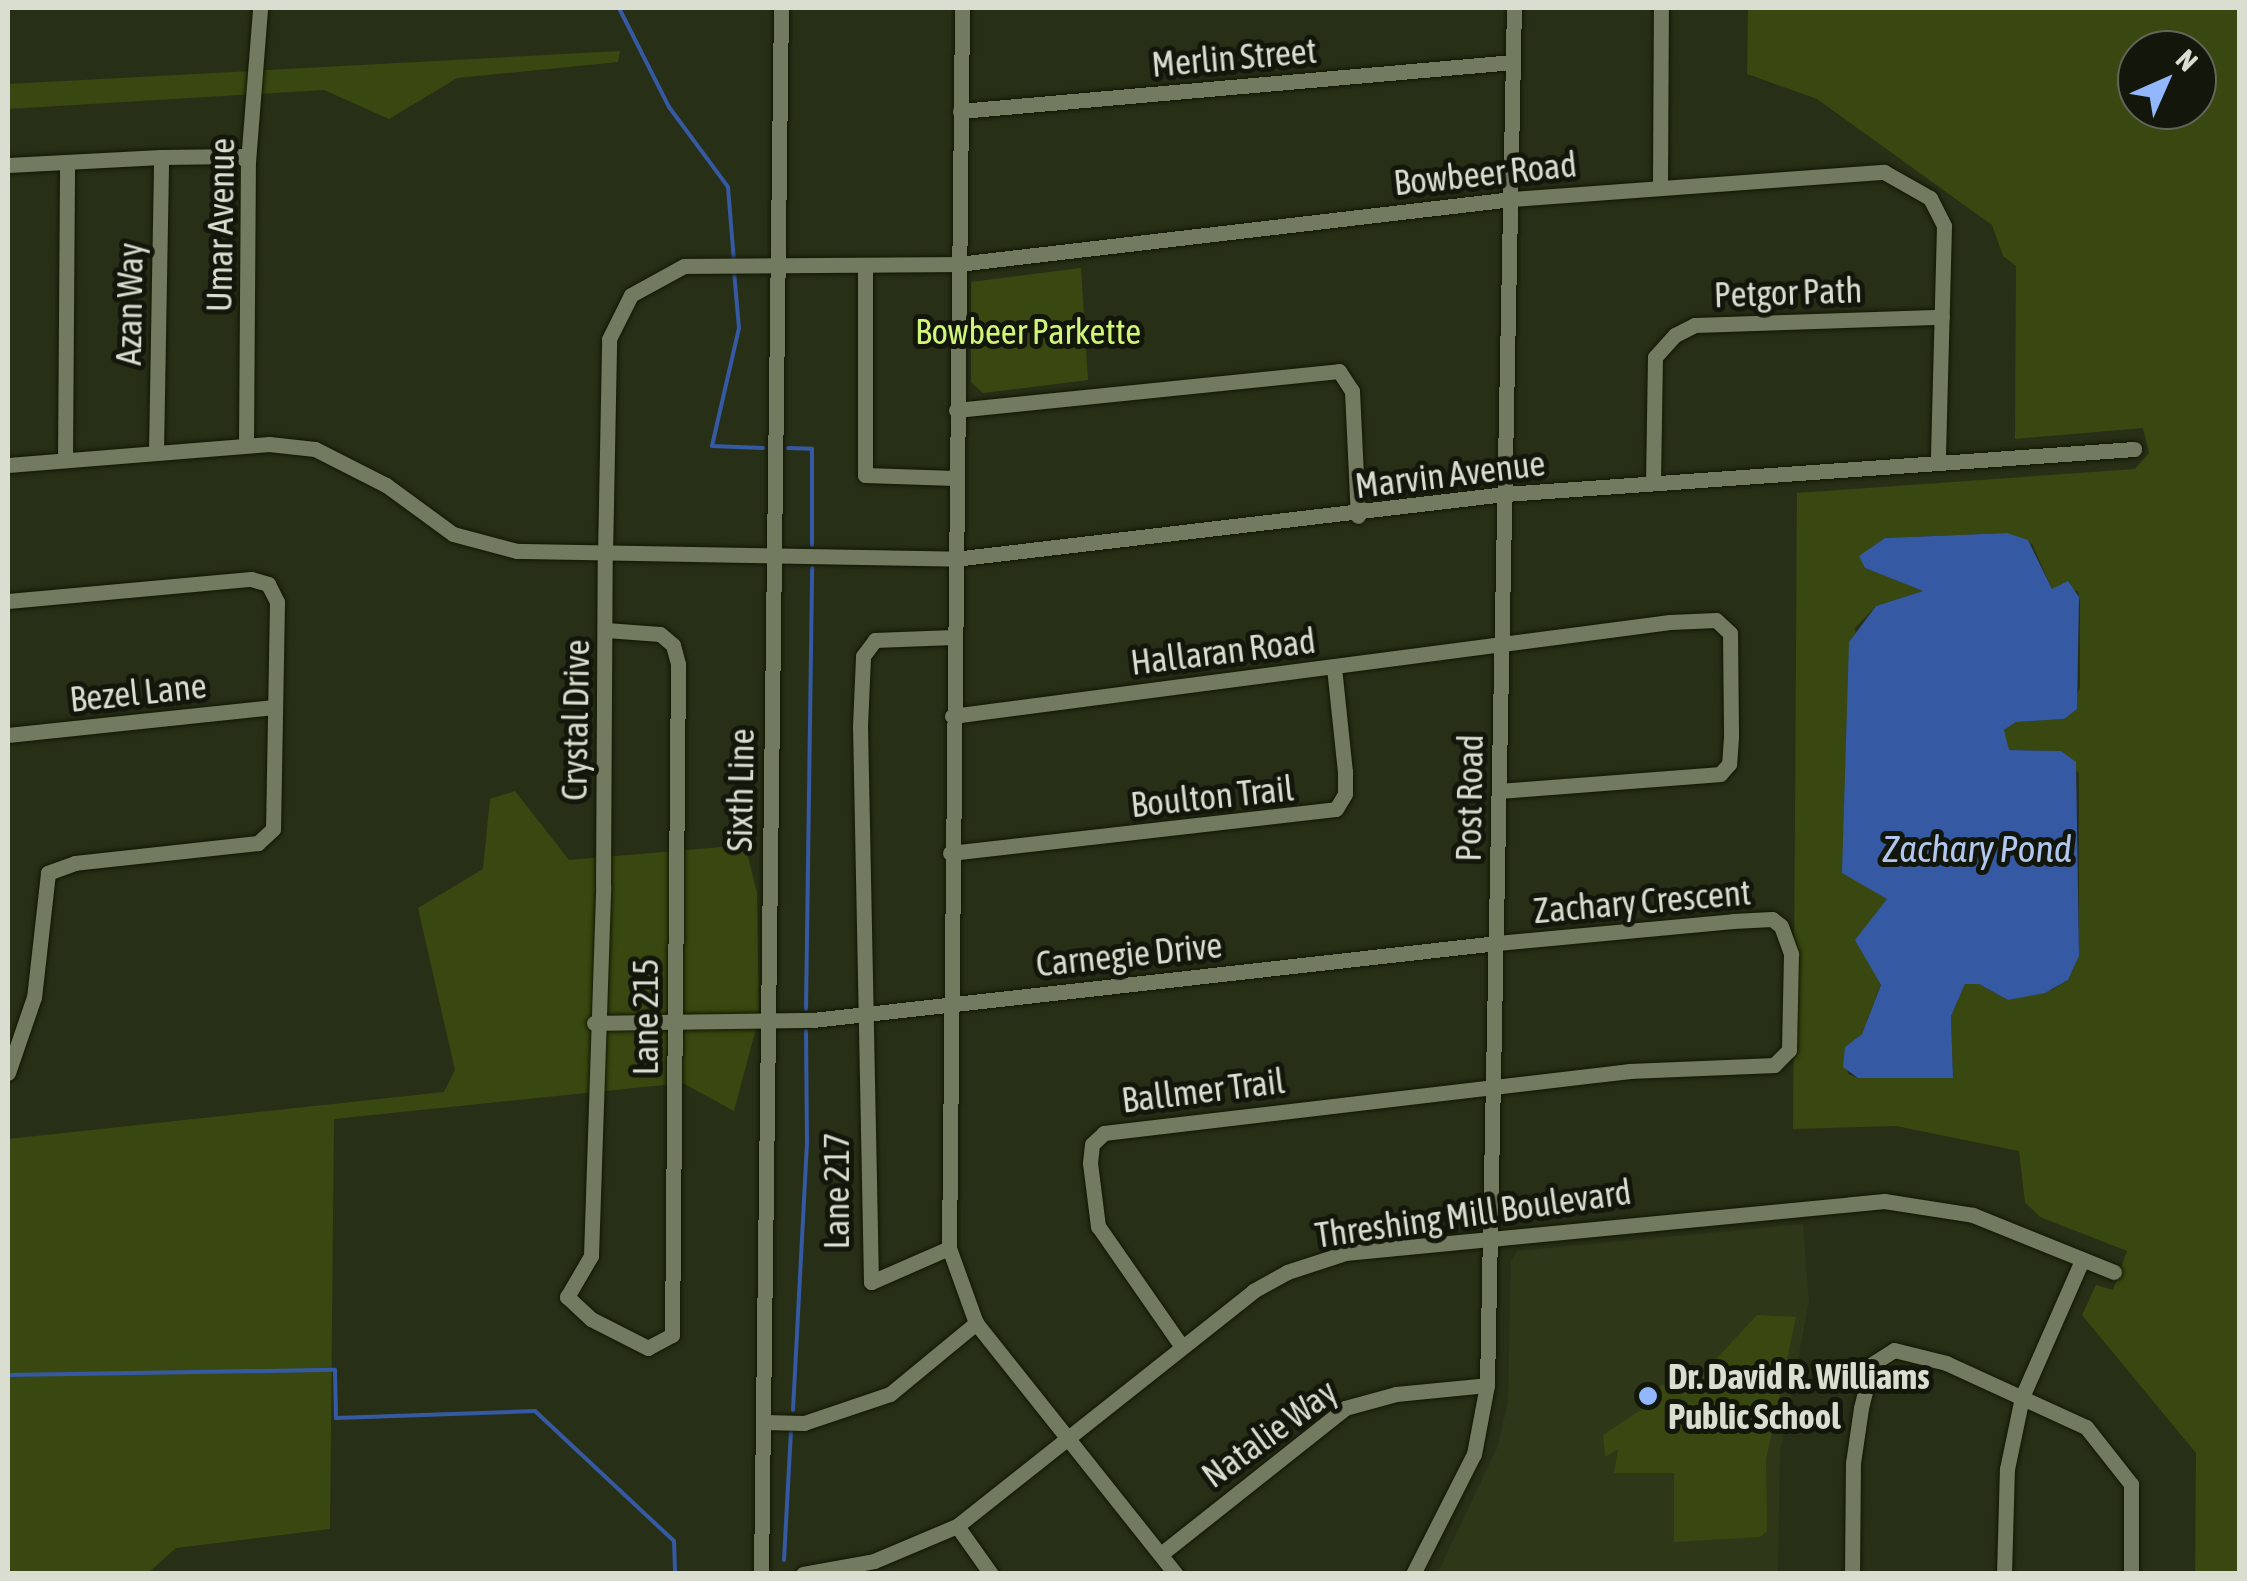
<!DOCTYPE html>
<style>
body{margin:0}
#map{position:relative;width:2247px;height:1581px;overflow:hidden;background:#282f17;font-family:"Asap Condensed",sans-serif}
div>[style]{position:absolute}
.built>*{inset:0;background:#2e3718}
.green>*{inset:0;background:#394810}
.water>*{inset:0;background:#3559a3}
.stream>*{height:4px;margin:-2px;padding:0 2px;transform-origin:2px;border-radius:2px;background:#3559a3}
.roads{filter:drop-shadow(0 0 2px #111702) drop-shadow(0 0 2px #111702)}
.minor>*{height:15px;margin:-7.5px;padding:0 7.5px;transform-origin:7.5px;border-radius:7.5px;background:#727b60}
.dots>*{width:28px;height:28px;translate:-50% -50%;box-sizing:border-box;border:5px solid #12160b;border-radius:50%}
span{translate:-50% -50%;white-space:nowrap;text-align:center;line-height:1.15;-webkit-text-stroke:10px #12160b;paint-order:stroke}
.street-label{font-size:35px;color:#d9ded0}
.park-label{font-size:35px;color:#d1f579}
.poi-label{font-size:35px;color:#d9ded0;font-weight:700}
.left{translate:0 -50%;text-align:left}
.water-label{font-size:38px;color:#b1c7ef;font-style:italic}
.frame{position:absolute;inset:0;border:10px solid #d9ded0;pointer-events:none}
.north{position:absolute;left:2117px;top:30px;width:100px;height:100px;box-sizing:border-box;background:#12160b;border:2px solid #62665a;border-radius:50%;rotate:45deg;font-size:28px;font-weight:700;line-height:40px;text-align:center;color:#d9ded0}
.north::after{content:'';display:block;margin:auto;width:35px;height:45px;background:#92b7fd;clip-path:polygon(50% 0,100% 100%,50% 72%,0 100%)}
</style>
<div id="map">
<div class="built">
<div style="clip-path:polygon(1803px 1224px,1809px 1302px,1780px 1452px,1778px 1573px,1437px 1574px,1498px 1446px,1508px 1401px,1511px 1262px,1517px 1251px)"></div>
</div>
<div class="green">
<div style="clip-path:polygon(evenodd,1748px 8px,2239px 8px,2239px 1573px,2195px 1573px,2196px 1453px,2082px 1315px,2096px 1285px,2113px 1290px,2127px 1251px,2040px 1217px,2025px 1202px,2019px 1151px,1896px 1126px,1793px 1129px,1797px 493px,2135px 469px,2149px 453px,2143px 428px,2015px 439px,2016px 266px,2003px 256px,1992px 225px,1817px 99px,1747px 74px,1748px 8px,2137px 50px,2197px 50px,2197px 110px,2137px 110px,2137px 50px,1748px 8px,2007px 533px,2032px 544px,2052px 589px,2078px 591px,2080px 602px,2080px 688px,2064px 719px,2016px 722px,2004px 730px,2008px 750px,2061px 751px,2079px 774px,2079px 956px,2068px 980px,2052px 990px,2008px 1000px,1979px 984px,1965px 984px,1951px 1016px,1953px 1078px,1858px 1078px,1848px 1074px,1845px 1047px,1862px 1034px,1881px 984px,1887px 899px,1855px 628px,1876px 606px,1923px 591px,1865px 568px,1885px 538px,2007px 533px)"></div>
<div style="clip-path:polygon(620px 51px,618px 62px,457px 78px,389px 119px,324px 90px,8px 109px,8px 84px)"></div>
<div style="clip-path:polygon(1081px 268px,1088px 380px,983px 393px,971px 382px,971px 282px)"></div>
<div style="clip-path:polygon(515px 791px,569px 860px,745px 845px,757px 893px,759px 1017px,734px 1111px,683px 1083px,334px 1119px,330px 1529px,176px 1548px,148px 1573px,8px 1573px,8px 1139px,444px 1092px,455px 1070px,418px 908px,483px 869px,490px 799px)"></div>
<div style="clip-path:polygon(1757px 1315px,1796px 1317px,1766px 1460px,1767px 1531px,1760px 1537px,1674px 1542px,1674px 1473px,1614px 1473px,1618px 1449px,1605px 1457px,1603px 1435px,1660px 1397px,1659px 1386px,1704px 1372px)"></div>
</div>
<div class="water">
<div style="clip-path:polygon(2007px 533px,2028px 540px,2052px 589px,2068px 581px,2079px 597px,2077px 709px,2064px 719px,2016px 722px,2004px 730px,2009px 750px,2061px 751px,2076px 762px,2079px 956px,2068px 980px,2045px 993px,2008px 1000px,1979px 984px,1965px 984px,1951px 1016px,1953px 1078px,1858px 1078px,1843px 1067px,1845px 1047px,1862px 1034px,1881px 985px,1855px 940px,1887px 899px,1842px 873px,1849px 642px,1876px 606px,1923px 591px,1865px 568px,1859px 556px,1885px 538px)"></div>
</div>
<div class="stream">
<div style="left:619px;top:8px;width:111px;rotate:63.2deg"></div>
<div style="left:669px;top:107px;width:99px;rotate:53.6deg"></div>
<div style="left:728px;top:187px;width:74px;rotate:85.4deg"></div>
<div style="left:734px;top:271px;width:57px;rotate:85deg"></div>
<div style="left:739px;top:328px;width:121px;rotate:102.9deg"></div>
<div style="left:712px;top:446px;width:51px;rotate:2.2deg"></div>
<div style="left:788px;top:448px;width:24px;rotate:2deg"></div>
<div style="left:812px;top:449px;width:96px;rotate:90deg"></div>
<div style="left:806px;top:1009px;width:441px;rotate:-89.2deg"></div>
<div style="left:8px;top:1375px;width:327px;rotate:-0.9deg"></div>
<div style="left:335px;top:1370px;width:48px;rotate:88.8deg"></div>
<div style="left:336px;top:1418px;width:199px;rotate:-2deg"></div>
<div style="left:535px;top:1411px;width:190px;rotate:43.1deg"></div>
<div style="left:674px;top:1541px;width:33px;rotate:88deg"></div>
<div style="left:793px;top:1410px;width:267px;rotate:-87deg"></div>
<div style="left:807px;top:1143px;width:112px;rotate:-90.5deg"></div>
<div style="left:784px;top:1560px;width:128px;rotate:-86.9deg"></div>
</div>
<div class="roads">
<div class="minor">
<div style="left:962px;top:8px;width:1240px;rotate:90.6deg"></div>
<div style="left:949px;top:1248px;width:80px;rotate:70.2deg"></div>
<div style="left:976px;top:1323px;width:321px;rotate:51.5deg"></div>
<div style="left:960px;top:111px;width:555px;rotate:-5.06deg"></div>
<div style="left:8px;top:165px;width:153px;rotate:-3deg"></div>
<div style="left:161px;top:157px;width:80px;rotate:-0.7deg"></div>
<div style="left:241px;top:156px;width:9px;rotate:41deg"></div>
<div style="left:1660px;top:185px;width:177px;rotate:-89.7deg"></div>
<div style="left:865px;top:265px;width:210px;rotate:90deg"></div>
<div style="left:865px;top:475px;width:90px;rotate:1.9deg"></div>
<div style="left:956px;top:410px;width:385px;rotate:-5.8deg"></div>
<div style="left:1339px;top:371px;width:24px;rotate:57deg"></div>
<div style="left:1352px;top:391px;width:125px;rotate:87.3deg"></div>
<div style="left:246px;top:443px;width:281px;rotate:-89.6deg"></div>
<div style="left:248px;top:162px;width:154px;rotate:-85.5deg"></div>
<div style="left:156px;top:452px;width:295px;rotate:-89deg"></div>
<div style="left:65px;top:460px;width:298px;rotate:-89.6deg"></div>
<div style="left:8px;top:465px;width:262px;rotate:-4.6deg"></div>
<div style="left:269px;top:444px;width:46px;rotate:6.2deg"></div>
<div style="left:315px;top:449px;width:80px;rotate:26.9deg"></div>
<div style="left:386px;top:485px;width:83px;rotate:36.2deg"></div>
<div style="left:453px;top:534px;width:66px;rotate:14.9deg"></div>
<div style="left:517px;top:551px;width:437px;rotate:1deg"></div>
<div style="left:954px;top:559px;width:555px;rotate:-6.73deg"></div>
<div style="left:1505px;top:494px;width:631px;rotate:-4.09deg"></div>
<div style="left:1653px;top:483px;width:126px;rotate:-89.1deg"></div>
<div style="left:1655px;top:357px;width:30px;rotate:-48deg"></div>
<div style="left:1675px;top:335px;width:22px;rotate:-27deg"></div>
<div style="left:1695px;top:325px;width:247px;rotate:-1.9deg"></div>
<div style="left:8px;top:601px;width:244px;rotate:-5.2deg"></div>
<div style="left:251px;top:579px;width:18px;rotate:16deg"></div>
<div style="left:268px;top:584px;width:20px;rotate:63deg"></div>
<div style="left:277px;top:602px;width:227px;rotate:91deg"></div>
<div style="left:273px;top:829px;width:21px;rotate:137deg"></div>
<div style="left:258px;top:843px;width:184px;rotate:173.8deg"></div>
<div style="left:75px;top:863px;width:29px;rotate:160deg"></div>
<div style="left:48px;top:873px;width:125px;rotate:96.4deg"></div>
<div style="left:34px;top:997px;width:80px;rotate:108.9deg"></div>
<div style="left:606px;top:630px;width:54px;rotate:4.2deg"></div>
<div style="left:660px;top:634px;width:17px;rotate:40deg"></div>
<div style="left:673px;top:645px;width:20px;rotate:75deg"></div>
<div style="left:678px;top:664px;width:671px;rotate:90.51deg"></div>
<div style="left:672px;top:1335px;width:27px;rotate:152deg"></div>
<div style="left:648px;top:1348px;width:64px;rotate:-153deg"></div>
<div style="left:591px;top:1319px;width:33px;rotate:-137deg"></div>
<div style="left:567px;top:1297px;width:48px;rotate:-59.7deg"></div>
<div style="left:591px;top:1256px;width:370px;rotate:-88.1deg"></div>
<div style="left:603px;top:886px;width:330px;rotate:-89.7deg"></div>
<div style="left:605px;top:556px;width:217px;rotate:-88.9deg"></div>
<div style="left:609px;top:339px;width:49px;rotate:-63.4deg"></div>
<div style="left:631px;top:295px;width:60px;rotate:-28.7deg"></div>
<div style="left:684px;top:266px;width:274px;rotate:-0.4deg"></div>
<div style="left:958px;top:264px;width:558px;rotate:-6.69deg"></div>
<div style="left:1512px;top:199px;width:373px;rotate:-4.2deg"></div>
<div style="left:1884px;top:172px;width:53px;rotate:29.5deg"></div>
<div style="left:1930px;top:198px;width:31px;rotate:63deg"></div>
<div style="left:1944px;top:226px;width:233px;rotate:91.5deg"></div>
<div style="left:952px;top:716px;width:724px;rotate:-7.46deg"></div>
<div style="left:1670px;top:622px;width:46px;rotate:-2.5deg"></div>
<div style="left:1716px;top:620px;width:19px;rotate:43deg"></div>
<div style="left:1730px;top:633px;width:104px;rotate:89.4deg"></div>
<div style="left:1731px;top:737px;width:27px;rotate:94deg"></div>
<div style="left:1729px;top:764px;width:13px;rotate:132deg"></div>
<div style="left:1720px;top:774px;width:221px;rotate:175.6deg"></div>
<div style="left:8px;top:735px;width:267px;rotate:-6deg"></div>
<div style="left:950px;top:853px;width:388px;rotate:-6.5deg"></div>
<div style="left:1336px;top:809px;width:17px;rotate:-59deg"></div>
<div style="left:1345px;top:794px;width:22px;rotate:-90deg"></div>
<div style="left:1345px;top:772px;width:106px;rotate:-96deg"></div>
<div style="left:594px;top:1023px;width:219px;rotate:-0.8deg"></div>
<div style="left:813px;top:1020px;width:688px;rotate:-6.42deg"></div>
<div style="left:1497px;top:943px;width:237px;rotate:-5.3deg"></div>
<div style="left:1733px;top:921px;width:39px;rotate:-3deg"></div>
<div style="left:1772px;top:919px;width:11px;rotate:38deg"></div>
<div style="left:1781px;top:926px;width:30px;rotate:70deg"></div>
<div style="left:1791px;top:954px;width:96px;rotate:91.2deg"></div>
<div style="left:1789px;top:1050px;width:21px;rotate:135deg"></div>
<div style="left:1774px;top:1065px;width:144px;rotate:177.6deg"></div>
<div style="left:1630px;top:1071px;width:530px;rotate:173.28deg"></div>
<div style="left:1104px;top:1133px;width:16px;rotate:137deg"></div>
<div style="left:1092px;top:1144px;width:19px;rotate:96deg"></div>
<div style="left:1090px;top:1163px;width:64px;rotate:82.8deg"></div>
<div style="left:1098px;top:1226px;width:147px;rotate:55.2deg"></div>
<div style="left:949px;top:1248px;width:85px;rotate:156.4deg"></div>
<div style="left:871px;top:1282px;width:556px;rotate:-91.13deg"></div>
<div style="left:860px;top:726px;width:70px;rotate:-87.5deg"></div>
<div style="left:863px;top:656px;width:20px;rotate:-53deg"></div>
<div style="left:875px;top:640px;width:78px;rotate:-2.2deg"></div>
<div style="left:763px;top:1422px;width:41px;rotate:1.4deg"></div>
<div style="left:804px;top:1423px;width:91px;rotate:-18.6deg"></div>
<div style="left:890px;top:1394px;width:112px;rotate:-39.5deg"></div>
<div style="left:957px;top:1526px;width:59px;rotate:54.7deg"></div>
<div style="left:1161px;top:1554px;width:235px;rotate:-38.4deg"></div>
<div style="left:1345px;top:1408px;width:53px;rotate:-15.4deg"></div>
<div style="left:1396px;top:1394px;width:91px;rotate:-5.6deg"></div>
<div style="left:761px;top:1574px;width:1566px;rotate:-89.27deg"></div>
<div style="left:803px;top:1574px;width:72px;rotate:-10.4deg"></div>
<div style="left:874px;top:1561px;width:90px;rotate:-22.9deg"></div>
<div style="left:957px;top:1526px;width:378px;rotate:-38.4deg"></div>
<div style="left:1253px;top:1291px;width:39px;rotate:-29deg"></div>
<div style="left:1287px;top:1272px;width:61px;rotate:-18.1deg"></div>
<div style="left:1345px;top:1253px;width:542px;rotate:-5.51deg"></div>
<div style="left:1884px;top:1201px;width:90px;rotate:8.9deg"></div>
<div style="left:1973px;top:1215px;width:152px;rotate:22deg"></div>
<div style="left:1413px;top:1574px;width:135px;rotate:-63.1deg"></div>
<div style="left:1474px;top:1454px;width:70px;rotate:-79.3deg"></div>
<div style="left:1487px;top:1385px;width:1377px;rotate:-88.88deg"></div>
<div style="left:1852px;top:1574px;width:111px;rotate:-89.5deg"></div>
<div style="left:1853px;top:1463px;width:56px;rotate:-81.7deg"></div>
<div style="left:1861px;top:1408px;width:45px;rotate:-76deg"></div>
<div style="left:1872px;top:1364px;width:26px;rotate:-32deg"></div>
<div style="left:1894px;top:1350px;width:54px;rotate:14deg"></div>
<div style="left:1946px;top:1363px;width:154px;rotate:24.6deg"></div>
<div style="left:2086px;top:1427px;width:73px;rotate:51.7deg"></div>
<div style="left:2131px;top:1484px;width:90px;rotate:90deg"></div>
<div style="left:2004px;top:1574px;width:105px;rotate:-88.4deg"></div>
<div style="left:2007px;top:1469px;width:74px;rotate:-78.2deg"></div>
<div style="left:2022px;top:1397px;width:150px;rotate:-66.3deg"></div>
</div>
</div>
<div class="dots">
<div style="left:1648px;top:1396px;background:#92b7fd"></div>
</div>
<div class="street-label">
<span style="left:1234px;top:57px;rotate:-5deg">Merlin Street</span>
<span style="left:1485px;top:173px;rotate:-6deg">Bowbeer Road</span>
<span style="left:220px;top:225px;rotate:-89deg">Umar Avenue</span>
<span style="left:1788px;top:292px;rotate:-2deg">Petgor Path</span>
<span style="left:129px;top:304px;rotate:-89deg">Azan Way</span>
<span style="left:1450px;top:474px;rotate:-7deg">Marvin Avenue</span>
<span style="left:1223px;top:651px;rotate:-7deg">Hallaran Road</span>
<span style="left:138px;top:692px;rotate:-6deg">Bezel Lane</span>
<span style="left:575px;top:720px;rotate:-89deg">Crystal Drive</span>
<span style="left:740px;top:790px;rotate:-89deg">Sixth Line</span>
<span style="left:1212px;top:796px;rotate:-6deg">Boulton Trail</span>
<span style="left:1469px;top:798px;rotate:-89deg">Post Road</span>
<span style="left:1642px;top:901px;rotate:-5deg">Zachary Crescent</span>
<span style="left:1129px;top:954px;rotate:-6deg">Carnegie Drive</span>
<span style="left:645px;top:1017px;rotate:-90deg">Lane 215</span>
<span style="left:1203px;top:1090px;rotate:-7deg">Ballmer Trail</span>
<span style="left:836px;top:1191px;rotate:-90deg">Lane 217</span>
<span style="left:1473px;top:1213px;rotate:-8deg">Threshing Mill Boulevard</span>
<span style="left:1269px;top:1433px;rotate:-36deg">Natalie Way</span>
</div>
<div class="park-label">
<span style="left:1028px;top:331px">Bowbeer Parkette</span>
</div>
<div class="poi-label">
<span class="left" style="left:1668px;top:1396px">Dr. David R. Williams<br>Public School</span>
</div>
<div class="water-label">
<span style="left:1977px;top:849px">Zachary Pond</span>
</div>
<div class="frame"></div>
<div class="north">N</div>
</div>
